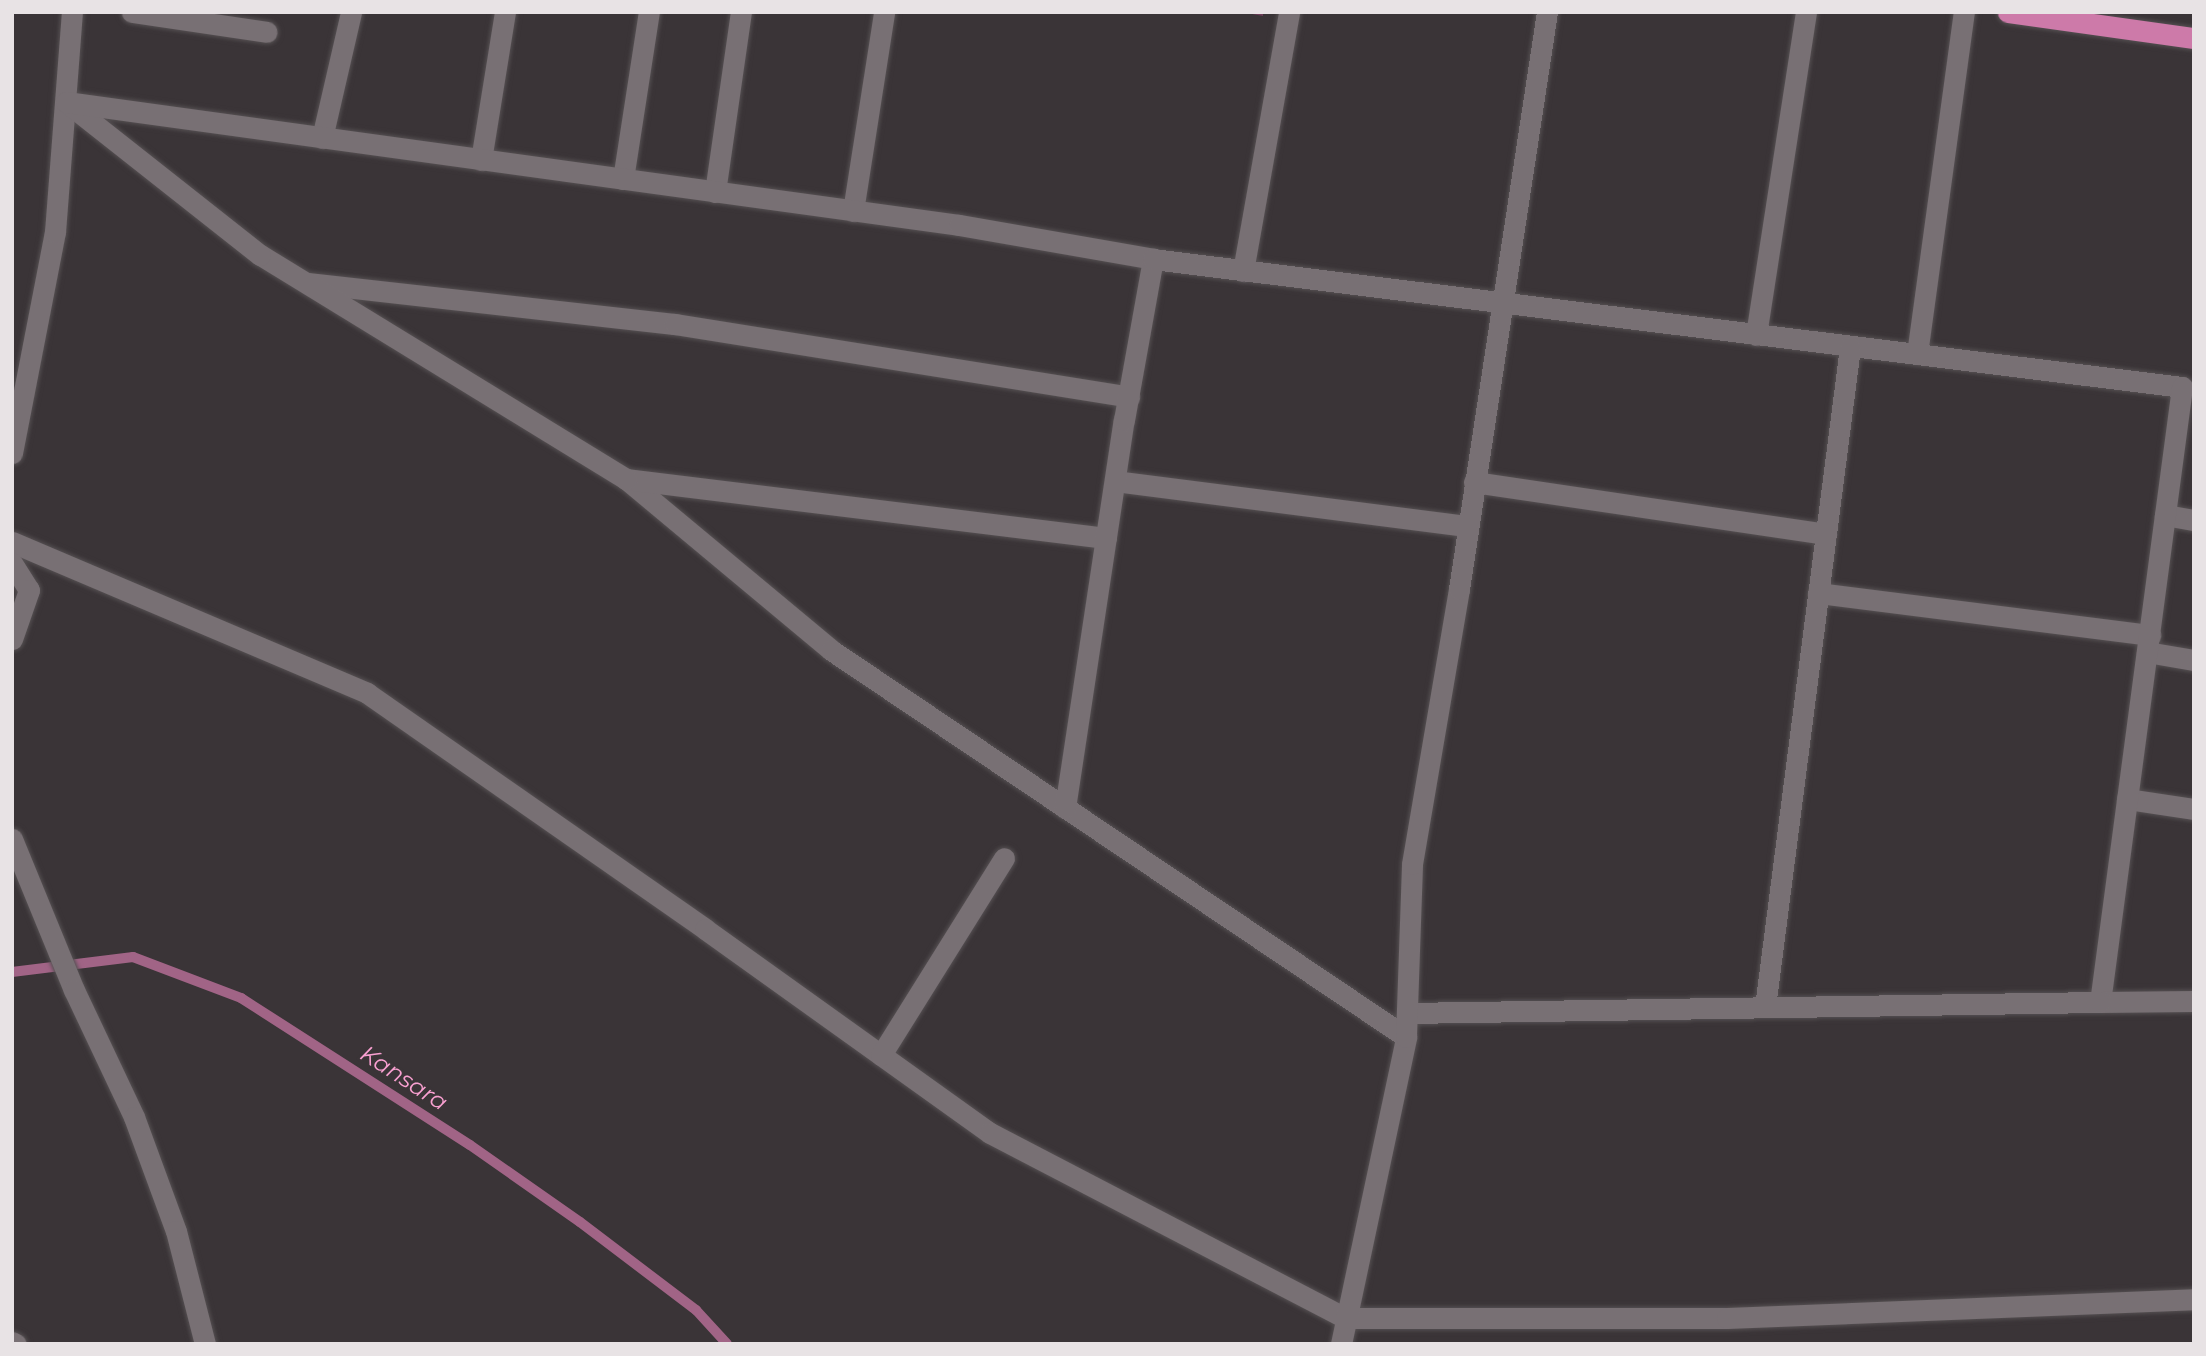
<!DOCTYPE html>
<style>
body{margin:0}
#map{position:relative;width:2206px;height:1356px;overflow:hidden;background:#3a3437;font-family:Montserrat,sans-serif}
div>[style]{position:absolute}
.stream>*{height:10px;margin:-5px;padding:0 5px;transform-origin:5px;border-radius:5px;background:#a16486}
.roads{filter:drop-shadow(0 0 2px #555052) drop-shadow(0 0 2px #555052)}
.minor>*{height:21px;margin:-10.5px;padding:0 10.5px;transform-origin:10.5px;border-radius:10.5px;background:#787074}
.highway>*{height:21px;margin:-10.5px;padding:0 10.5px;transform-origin:10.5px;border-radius:10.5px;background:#cd7aa9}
.wall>*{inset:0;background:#6e3c59}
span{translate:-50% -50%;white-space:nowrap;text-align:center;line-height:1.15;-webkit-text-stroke:5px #3a3437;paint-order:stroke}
.water-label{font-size:23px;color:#f9a0d1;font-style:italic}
.frame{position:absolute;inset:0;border:14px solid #e8e3e5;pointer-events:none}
</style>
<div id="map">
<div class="stream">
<div style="left:12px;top:972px;width:122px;rotate:-7.1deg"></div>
<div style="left:133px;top:957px;width:116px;rotate:20.8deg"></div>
<div style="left:241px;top:998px;width:272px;rotate:32.7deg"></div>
<div style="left:470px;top:1145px;width:134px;rotate:35deg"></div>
<div style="left:580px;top:1222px;width:146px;rotate:37.2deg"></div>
<div style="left:696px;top:1310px;width:46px;rotate:47.6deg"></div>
</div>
<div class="roads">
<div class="minor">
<div style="left:132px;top:12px;width:136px;rotate:8.4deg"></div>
<div style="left:322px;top:138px;width:129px;rotate:-77deg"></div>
<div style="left:481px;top:160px;width:150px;rotate:-80.8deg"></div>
<div style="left:623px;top:179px;width:169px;rotate:-81.2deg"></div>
<div style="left:715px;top:192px;width:182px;rotate:-81.8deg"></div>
<div style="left:853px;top:211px;width:201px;rotate:-81.1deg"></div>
<div style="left:1243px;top:271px;width:263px;rotate:-79.9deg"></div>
<div style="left:309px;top:283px;width:368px;rotate:6.4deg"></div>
<div style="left:675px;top:324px;width:460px;rotate:9.1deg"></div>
<div style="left:1756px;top:335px;width:327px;rotate:-81.2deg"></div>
<div style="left:1917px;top:354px;width:345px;rotate:-82.2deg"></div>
<div style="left:12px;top:453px;width:225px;rotate:-79deg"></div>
<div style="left:55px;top:232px;width:221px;rotate:-85.6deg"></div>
<div style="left:626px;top:479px;width:267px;rotate:39.8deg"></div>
<div style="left:831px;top:650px;width:693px;rotate:33.94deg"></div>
<div style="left:1115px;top:481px;width:356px;rotate:7.3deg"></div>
<div style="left:1474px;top:482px;width:356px;rotate:8.4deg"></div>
<div style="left:2165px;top:515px;width:29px;rotate:10deg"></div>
<div style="left:1106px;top:538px;width:484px;rotate:-173deg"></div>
<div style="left:626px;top:479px;width:429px;rotate:-148.5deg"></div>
<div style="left:260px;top:255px;width:247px;rotate:-141.7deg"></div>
<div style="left:66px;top:102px;width:901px;rotate:7.84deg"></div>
<div style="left:959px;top:225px;width:197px;rotate:9.9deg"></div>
<div style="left:12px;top:542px;width:386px;rotate:23deg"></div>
<div style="left:367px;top:693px;width:412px;rotate:34.9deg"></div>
<div style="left:705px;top:929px;width:350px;rotate:35.6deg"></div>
<div style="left:990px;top:1133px;width:401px;rotate:27.5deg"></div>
<div style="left:1346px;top:1318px;width:381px"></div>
<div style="left:1727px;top:1318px;width:467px;rotate:-2.3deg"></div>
<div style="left:12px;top:563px;width:32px;rotate:58deg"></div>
<div style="left:29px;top:590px;width:52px;rotate:109.1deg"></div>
<div style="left:1818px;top:593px;width:335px;rotate:7.2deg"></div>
<div style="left:2147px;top:652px;width:48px;rotate:9.7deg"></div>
<div style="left:2127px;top:799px;width:68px;rotate:8.5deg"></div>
<div style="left:1065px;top:808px;width:392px;rotate:-81.4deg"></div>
<div style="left:1124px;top:420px;width:164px;rotate:-79.8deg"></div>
<div style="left:1153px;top:259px;width:1037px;rotate:7.09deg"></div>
<div style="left:2182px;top:387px;width:620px;rotate:97.59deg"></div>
<div style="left:2100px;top:1002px;width:94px;rotate:-0.6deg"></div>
<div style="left:12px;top:839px;width:163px;rotate:67.7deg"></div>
<div style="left:74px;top:990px;width:140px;rotate:64.7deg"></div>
<div style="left:134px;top:1117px;width:121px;rotate:69.8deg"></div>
<div style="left:176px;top:1231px;width:117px;rotate:75.6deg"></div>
<div style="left:1765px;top:1007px;width:665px;rotate:-82.66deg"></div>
<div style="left:1407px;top:1013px;width:693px;rotate:-0.91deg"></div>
<div style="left:881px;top:1055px;width:232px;rotate:-58deg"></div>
<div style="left:12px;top:1342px;width:4px;rotate:27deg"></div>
<div style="left:1341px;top:1344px;width:314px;rotate:-78deg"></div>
<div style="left:1406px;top:1037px;width:173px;rotate:-88deg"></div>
<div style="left:1412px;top:864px;width:279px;rotate:-80.3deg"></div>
<div style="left:1459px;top:589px;width:584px;rotate:-81.33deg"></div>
</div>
<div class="highway">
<div style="left:2008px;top:12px;width:188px;rotate:8deg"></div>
</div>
</div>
<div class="wall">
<div style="clip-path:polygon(1242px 12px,1263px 12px,1263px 16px)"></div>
</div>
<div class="water-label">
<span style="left:404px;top:1078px;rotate:33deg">Kansara</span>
</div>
<div class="frame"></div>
</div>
